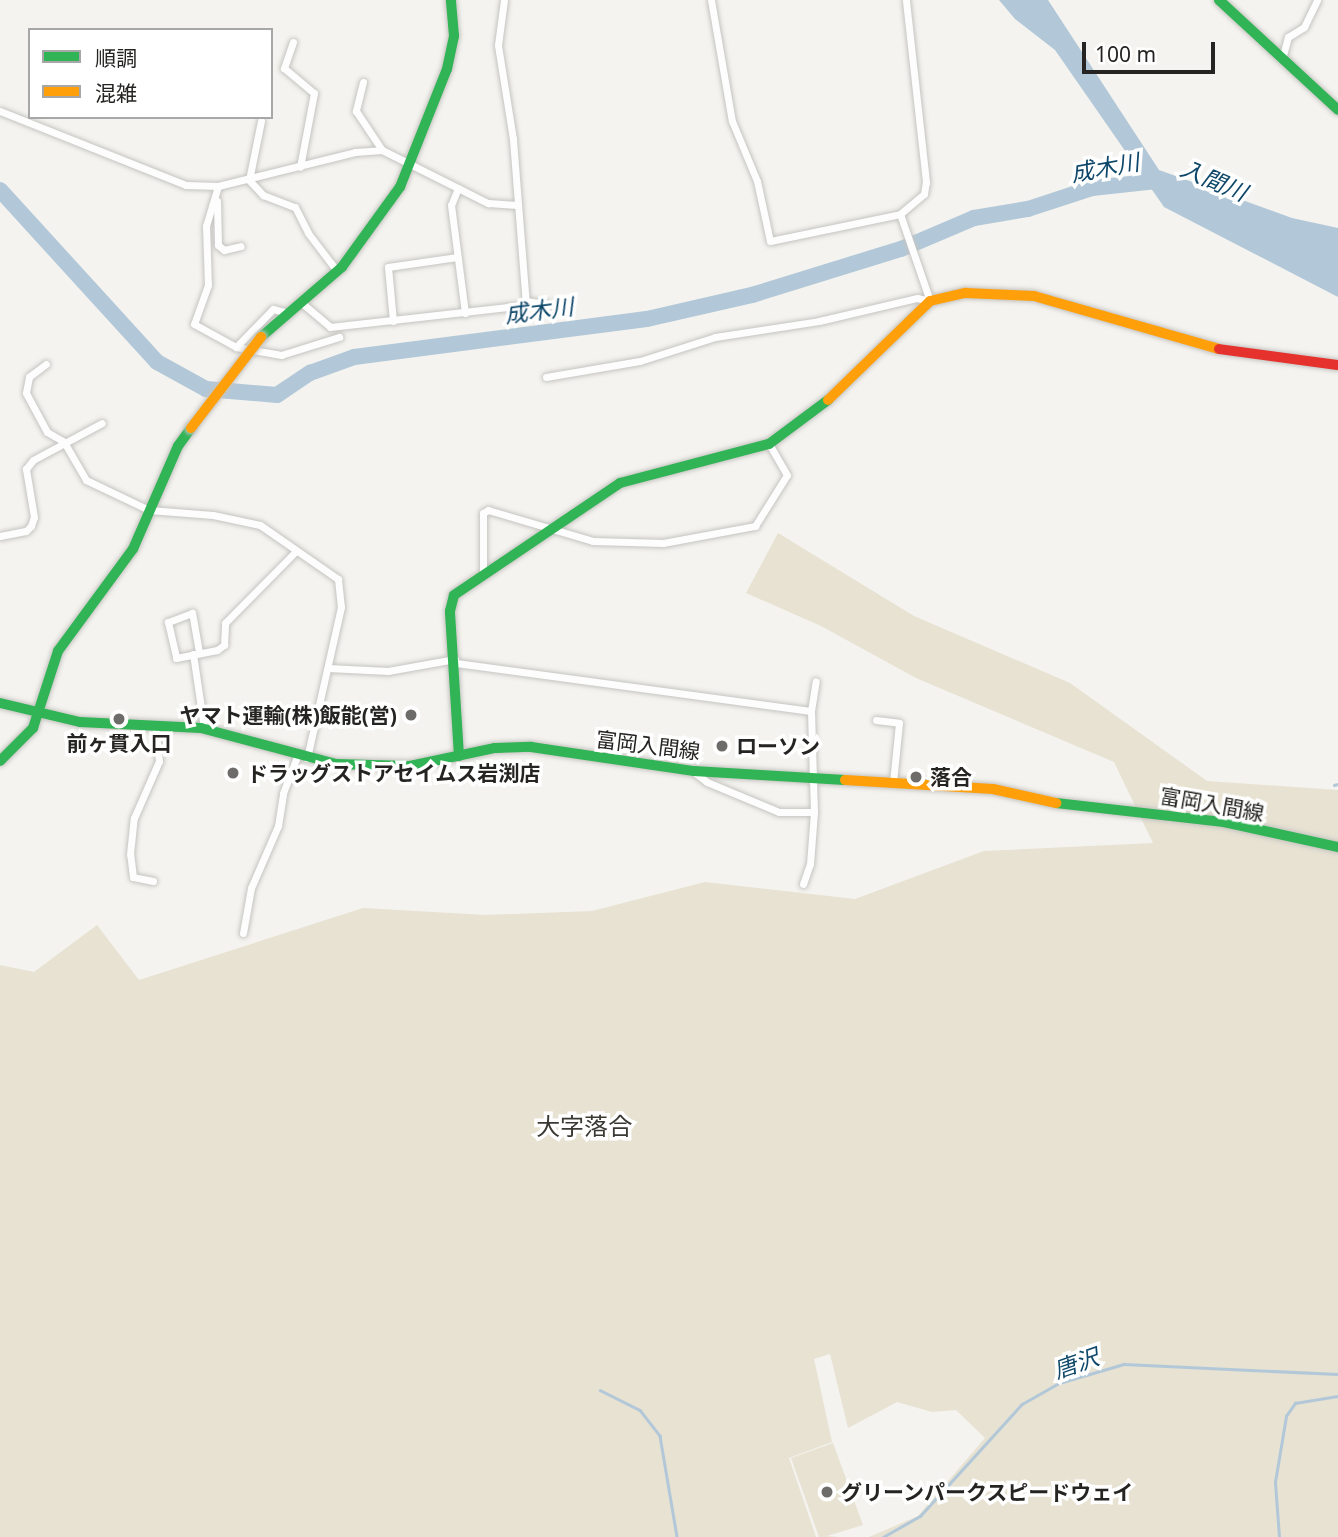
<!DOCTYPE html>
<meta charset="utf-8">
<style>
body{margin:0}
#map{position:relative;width:1338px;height:1537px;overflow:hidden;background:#f4f3ef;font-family:"Noto Sans","Noto Sans JP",sans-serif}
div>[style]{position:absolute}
.green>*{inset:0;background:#e7e2d2}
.water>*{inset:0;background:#b2c8d8}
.stream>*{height:2.5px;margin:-1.25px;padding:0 1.25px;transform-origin:1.25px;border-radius:1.25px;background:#b2c8d8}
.river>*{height:16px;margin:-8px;padding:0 8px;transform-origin:8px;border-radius:8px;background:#b2c8d8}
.roads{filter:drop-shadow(0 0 2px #c5c4c1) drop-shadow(0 0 2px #c5c4c1)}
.street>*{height:7px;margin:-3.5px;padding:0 3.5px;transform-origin:3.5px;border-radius:3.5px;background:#fdfdfd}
.fast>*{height:10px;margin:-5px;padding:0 5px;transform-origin:5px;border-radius:5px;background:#30b455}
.slow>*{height:10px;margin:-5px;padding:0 5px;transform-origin:5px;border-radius:5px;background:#ff9f0a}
.jam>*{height:10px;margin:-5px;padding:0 5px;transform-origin:5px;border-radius:5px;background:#e5322d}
.bridges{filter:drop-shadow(0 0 2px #c5c4c1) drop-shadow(0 0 2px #c5c4c1)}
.slow-bridge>*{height:10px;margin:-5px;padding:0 5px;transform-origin:5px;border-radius:5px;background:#ff9f0a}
.dots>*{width:19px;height:19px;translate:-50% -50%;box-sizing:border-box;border:4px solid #fff;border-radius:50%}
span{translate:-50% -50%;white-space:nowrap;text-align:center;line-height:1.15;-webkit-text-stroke:7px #fff;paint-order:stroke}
.poi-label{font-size:21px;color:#252422;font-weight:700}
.right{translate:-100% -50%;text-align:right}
.left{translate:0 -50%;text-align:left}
.street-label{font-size:21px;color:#252422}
.water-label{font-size:23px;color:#0e4769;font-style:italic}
.quarter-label{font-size:24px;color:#3a3833}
.legend{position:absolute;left:28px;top:28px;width:245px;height:91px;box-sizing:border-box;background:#fff;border:2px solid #a8a7a7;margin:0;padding:9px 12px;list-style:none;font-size:21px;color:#252422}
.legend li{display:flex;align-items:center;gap:14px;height:35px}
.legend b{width:35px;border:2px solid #a8a7a7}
.scale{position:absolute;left:1082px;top:42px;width:133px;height:32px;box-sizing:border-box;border:4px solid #252422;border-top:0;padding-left:9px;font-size:21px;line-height:24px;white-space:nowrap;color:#252422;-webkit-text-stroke:5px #fff;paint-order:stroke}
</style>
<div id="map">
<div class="green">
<div style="clip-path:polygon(778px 533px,914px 616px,1070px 683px,1207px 781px,1338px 790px,1338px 1537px,869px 1537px,918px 1516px,985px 1438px,956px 1410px,932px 1412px,897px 1402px,848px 1428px,830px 1354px,814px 1359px,832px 1442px,789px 1458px,816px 1537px,0 1537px,0 965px,34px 972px,97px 925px,139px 980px,363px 908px,486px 915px,592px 911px,705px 882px,855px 899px,984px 851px,1153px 843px,1114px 762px,916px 678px,821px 626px,746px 593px)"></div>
<div style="clip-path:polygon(833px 1443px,863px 1525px,827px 1536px,839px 1537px,819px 1537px,791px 1458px)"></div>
</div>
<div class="water">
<div style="clip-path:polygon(999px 0,1048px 0,1159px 170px,1292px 218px,1338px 228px,1338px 297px,1164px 207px,1055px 50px,1015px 19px)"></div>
</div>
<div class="stream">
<div style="left:1334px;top:785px;width:4px;rotate:-14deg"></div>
<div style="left:600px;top:1390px;width:45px;rotate:26.6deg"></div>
<div style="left:640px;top:1410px;width:33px;rotate:52deg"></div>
<div style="left:660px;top:1436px;width:102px;rotate:80.4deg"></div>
<div style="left:883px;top:1537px;width:43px;rotate:-29.6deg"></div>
<div style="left:920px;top:1516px;width:151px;rotate:-47.7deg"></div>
<div style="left:1022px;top:1404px;width:43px;rotate:-29.6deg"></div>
<div style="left:1059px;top:1383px;width:68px;rotate:-16.3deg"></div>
<div style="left:1124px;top:1364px;width:214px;rotate:2.7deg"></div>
<div style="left:1279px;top:1537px;width:55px;rotate:-94.2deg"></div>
<div style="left:1275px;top:1482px;width:67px;rotate:-80.5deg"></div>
<div style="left:1286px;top:1416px;width:16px;rotate:-55deg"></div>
<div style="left:1295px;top:1403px;width:44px;rotate:-9.2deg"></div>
</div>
<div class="river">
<div style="left:0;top:190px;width:233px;rotate:47.6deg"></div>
<div style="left:157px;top:362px;width:56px;rotate:28.9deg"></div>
<div style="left:206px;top:389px;width:71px;rotate:4.8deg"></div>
<div style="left:277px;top:395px;width:40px;rotate:-34deg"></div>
<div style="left:310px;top:373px;width:47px;rotate:-20deg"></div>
<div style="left:354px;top:357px;width:295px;rotate:-7.4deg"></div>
<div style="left:647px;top:319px;width:108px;rotate:-12.9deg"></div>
<div style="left:752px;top:295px;width:156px;rotate:-17.2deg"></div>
<div style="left:901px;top:249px;width:79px;rotate:-23deg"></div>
<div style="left:974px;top:218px;width:55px;rotate:-9.5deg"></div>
<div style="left:1028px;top:209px;width:67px;rotate:-18.2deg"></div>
<div style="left:1092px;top:188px;width:65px;rotate:-6.1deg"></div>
</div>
<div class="roads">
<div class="street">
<div style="left:711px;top:0;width:123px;rotate:80.2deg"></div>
<div style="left:732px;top:121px;width:65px;rotate:67.4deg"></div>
<div style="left:757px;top:181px;width:61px;rotate:77.8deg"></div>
<div style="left:770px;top:241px;width:133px;rotate:-11.7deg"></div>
<div style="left:293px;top:42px;width:28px;rotate:109deg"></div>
<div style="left:284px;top:68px;width:39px;rotate:40deg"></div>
<div style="left:314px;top:93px;width:75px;rotate:100.7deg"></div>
<div style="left:1282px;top:59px;width:23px;rotate:-75deg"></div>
<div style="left:1288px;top:37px;width:19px;rotate:-32deg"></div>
<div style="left:1304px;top:27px;width:30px;rotate:-64deg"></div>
<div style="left:363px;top:82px;width:30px;rotate:104deg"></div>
<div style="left:356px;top:111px;width:47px;rotate:56.3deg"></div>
<div style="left:0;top:111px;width:200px;rotate:21.7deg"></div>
<div style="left:186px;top:185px;width:32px;rotate:2deg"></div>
<div style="left:218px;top:186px;width:141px;rotate:-13.9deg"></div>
<div style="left:355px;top:152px;width:27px;rotate:-4deg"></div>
<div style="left:382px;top:150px;width:119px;rotate:26.6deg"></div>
<div style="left:488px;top:203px;width:29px;rotate:4deg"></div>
<div style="left:261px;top:121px;width:60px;rotate:101.5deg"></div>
<div style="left:249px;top:180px;width:21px;rotate:47deg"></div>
<div style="left:263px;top:195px;width:34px;rotate:21deg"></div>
<div style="left:295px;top:207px;width:29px;rotate:63deg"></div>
<div style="left:308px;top:233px;width:48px;rotate:52.7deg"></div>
<div style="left:218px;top:186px;width:42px;rotate:106.7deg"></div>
<div style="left:206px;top:226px;width:59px;rotate:88.1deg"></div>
<div style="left:208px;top:285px;width:41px;rotate:109.7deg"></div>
<div style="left:194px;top:324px;width:48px;rotate:28.7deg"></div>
<div style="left:236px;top:347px;width:53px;rotate:-45.8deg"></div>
<div style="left:273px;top:309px;width:16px;rotate:15deg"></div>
<div style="left:458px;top:188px;width:18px;rotate:112deg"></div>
<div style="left:451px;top:205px;width:109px;rotate:82.6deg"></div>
<div style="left:217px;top:201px;width:44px;rotate:88.7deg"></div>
<div style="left:218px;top:245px;width:8px;rotate:40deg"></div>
<div style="left:224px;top:250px;width:17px;rotate:-13deg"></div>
<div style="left:526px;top:301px;width:36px;rotate:9deg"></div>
<div style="left:303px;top:304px;width:35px;rotate:40deg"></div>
<div style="left:330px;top:327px;width:197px;rotate:-6.4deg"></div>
<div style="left:526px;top:305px;width:167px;rotate:-94.5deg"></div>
<div style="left:513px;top:139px;width:95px;rotate:-99.1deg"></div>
<div style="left:498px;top:45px;width:45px;rotate:-82.4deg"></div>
<div style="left:393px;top:321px;width:54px;rotate:-95.3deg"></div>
<div style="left:388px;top:267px;width:70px;rotate:-8.2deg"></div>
<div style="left:236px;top:347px;width:46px;rotate:10.1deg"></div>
<div style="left:281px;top:355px;width:61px;rotate:-17.2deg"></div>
<div style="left:46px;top:364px;width:21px;rotate:143deg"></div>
<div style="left:29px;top:377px;width:16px;rotate:101deg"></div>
<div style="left:26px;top:393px;width:44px;rotate:61.7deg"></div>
<div style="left:47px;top:432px;width:20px;rotate:30deg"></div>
<div style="left:64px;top:442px;width:44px;rotate:59.9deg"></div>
<div style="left:86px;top:480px;width:70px;rotate:25.5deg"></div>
<div style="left:149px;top:510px;width:64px;rotate:4.5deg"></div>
<div style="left:213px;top:515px;width:48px;rotate:12deg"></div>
<div style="left:260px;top:525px;width:95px;rotate:34.7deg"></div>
<div style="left:338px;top:579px;width:28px;rotate:84deg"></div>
<div style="left:341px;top:607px;width:155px;rotate:102.7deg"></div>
<div style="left:546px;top:377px;width:95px;rotate:-9.7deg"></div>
<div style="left:640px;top:361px;width:79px;rotate:-17.7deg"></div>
<div style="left:715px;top:337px;width:105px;rotate:-8.7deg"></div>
<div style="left:819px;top:321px;width:101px;rotate:-13.2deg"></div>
<div style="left:917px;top:298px;width:13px;rotate:13deg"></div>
<div style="left:930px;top:301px;width:92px;rotate:-109deg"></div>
<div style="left:900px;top:214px;width:31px;rotate:-40deg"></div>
<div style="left:924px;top:194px;width:12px;rotate:-81deg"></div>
<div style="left:926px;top:182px;width:183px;rotate:-96.3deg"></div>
<div style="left:0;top:536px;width:26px;rotate:-11deg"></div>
<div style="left:26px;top:531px;width:7px;rotate:-45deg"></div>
<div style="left:31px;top:526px;width:9px;rotate:-72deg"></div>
<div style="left:34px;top:517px;width:49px;rotate:-99.5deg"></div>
<div style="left:26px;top:469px;width:11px;rotate:-52deg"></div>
<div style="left:33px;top:460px;width:78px;rotate:-28.2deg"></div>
<div style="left:483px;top:574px;width:61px;rotate:-90deg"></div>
<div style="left:483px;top:513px;width:6px;rotate:-31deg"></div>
<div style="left:488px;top:510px;width:109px;rotate:16.4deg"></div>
<div style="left:593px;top:541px;width:70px;rotate:1.6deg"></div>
<div style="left:663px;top:543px;width:94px;rotate:-10.5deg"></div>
<div style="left:755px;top:526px;width:60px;rotate:-57.9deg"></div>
<div style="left:787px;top:475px;width:36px;rotate:-120deg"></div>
<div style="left:199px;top:652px;width:40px;rotate:-100deg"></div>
<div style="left:192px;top:613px;width:26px;rotate:159deg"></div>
<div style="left:168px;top:622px;width:37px;rotate:77deg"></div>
<div style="left:176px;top:658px;width:42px;rotate:-11deg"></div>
<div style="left:217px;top:650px;width:9px;rotate:-36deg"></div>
<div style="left:224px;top:645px;width:22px;rotate:-87deg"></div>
<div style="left:225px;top:623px;width:101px;rotate:-45.4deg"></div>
<div style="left:193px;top:654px;width:75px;rotate:81.5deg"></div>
<div style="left:456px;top:663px;width:358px;rotate:7.7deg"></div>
<div style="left:328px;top:668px;width:60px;rotate:2.9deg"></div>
<div style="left:388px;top:671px;width:68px;rotate:-10.2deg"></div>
<div style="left:876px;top:720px;width:23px;rotate:7deg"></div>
<div style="left:899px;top:723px;width:59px;rotate:95.8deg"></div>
<div style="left:694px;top:772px;width:16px;rotate:38deg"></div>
<div style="left:707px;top:782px;width:78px;rotate:22.6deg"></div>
<div style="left:779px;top:812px;width:35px"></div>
<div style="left:153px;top:881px;width:20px;rotate:-169deg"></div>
<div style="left:133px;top:877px;width:23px;rotate:-97deg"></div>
<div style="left:130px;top:854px;width:36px;rotate:-84deg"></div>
<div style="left:134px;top:818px;width:62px;rotate:-66.3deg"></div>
<div style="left:159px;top:761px;width:37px;rotate:-96deg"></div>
<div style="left:803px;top:884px;width:21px;rotate:-71deg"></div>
<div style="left:810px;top:864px;width:52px;rotate:-85.6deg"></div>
<div style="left:814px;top:812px;width:101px;rotate:-91.7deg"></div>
<div style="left:811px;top:711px;width:30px;rotate:-81deg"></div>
<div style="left:243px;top:933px;width:46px;rotate:-79.9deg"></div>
<div style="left:251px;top:888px;width:68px;rotate:-66.5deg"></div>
<div style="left:278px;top:826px;width:33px;rotate:-81deg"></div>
<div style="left:283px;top:793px;width:40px;rotate:-69deg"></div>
</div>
<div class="fast">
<div style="left:1219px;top:0;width:162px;rotate:42.7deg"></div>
<div style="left:261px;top:337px;width:107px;rotate:-40.8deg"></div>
<div style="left:342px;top:267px;width:99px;rotate:-54.1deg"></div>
<div style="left:400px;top:187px;width:127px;rotate:-68.3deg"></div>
<div style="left:447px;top:69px;width:34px;rotate:-78deg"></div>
<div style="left:454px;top:36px;width:36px;rotate:-95deg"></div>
<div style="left:0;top:703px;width:82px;rotate:13.4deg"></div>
<div style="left:80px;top:722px;width:121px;rotate:2.8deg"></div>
<div style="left:201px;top:728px;width:140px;rotate:14.9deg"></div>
<div style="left:336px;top:764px;width:74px;rotate:1.5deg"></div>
<div style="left:410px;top:766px;width:87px;rotate:-12deg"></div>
<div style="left:495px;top:748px;width:36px;rotate:-2deg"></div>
<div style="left:531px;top:747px;width:165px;rotate:8.4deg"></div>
<div style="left:694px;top:771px;width:151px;rotate:3.4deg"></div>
<div style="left:459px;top:756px;width:145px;rotate:-93.6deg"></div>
<div style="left:450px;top:611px;width:16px;rotate:-76deg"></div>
<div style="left:454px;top:595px;width:200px;rotate:-34deg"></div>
<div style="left:620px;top:483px;width:154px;rotate:-14.7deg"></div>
<div style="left:769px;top:444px;width:74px;rotate:-36.7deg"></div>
<div style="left:0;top:761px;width:47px;rotate:-45deg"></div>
<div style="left:33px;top:728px;width:81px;rotate:-72deg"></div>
<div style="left:58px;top:651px;width:127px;rotate:-53.7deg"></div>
<div style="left:133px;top:549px;width:112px;rotate:-66.4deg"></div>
<div style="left:178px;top:446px;width:22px;rotate:-54deg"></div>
<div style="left:1056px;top:803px;width:169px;rotate:6.5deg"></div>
<div style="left:1224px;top:822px;width:117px;rotate:12.4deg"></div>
</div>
<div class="slow">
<div style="left:828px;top:400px;width:142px;rotate:-44.1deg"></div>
<div style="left:930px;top:301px;width:37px;rotate:-13deg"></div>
<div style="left:966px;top:293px;width:68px;rotate:2.5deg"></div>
<div style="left:1034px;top:296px;width:192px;rotate:16deg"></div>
<div style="left:845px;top:780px;width:148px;rotate:3.5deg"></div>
<div style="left:993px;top:789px;width:65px;rotate:12.5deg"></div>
</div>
<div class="jam">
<div style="left:1219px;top:349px;width:120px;rotate:7.7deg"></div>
</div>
</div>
<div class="bridges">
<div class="slow-bridge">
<div style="left:191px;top:428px;width:115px;rotate:-52.4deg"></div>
</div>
</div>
<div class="dots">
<div style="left:411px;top:715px;background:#6d6c6a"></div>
<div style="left:119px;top:719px;background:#6d6c6a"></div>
<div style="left:722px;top:746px;background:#6d6c6a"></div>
<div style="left:233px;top:773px;background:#6d6c6a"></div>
<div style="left:916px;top:777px;background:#6d6c6a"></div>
<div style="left:827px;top:1492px;background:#6d6c6a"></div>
</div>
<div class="poi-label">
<span class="right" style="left:397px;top:715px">ヤマト運輸(株)飯能(営)</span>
<span style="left:119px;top:743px">前ヶ貫入口</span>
<span class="left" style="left:736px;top:746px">ローソン</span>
<span class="left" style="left:247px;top:773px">ドラッグストアセイムス岩渕店</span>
<span class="left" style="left:930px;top:777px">落合</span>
<span class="left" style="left:841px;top:1492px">グリーンパークスピードウェイ</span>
</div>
<div class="street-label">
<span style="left:648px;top:745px;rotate:7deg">富岡入間線</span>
<span style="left:1212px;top:804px;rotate:10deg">富岡入間線</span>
</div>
<div class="water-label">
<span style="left:1105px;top:167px;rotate:-10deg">成木川</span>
<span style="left:1214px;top:180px;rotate:23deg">入間川</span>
<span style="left:539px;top:310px;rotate:-7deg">成木川</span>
<span style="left:1076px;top:1363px;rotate:-19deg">唐沢</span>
</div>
<div class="quarter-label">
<span style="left:584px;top:1126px">大字落合</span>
</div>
<ul class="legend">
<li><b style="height:9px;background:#30b455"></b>順調</li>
<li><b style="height:9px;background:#ff9f0a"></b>混雑</li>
</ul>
<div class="scale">100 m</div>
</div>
